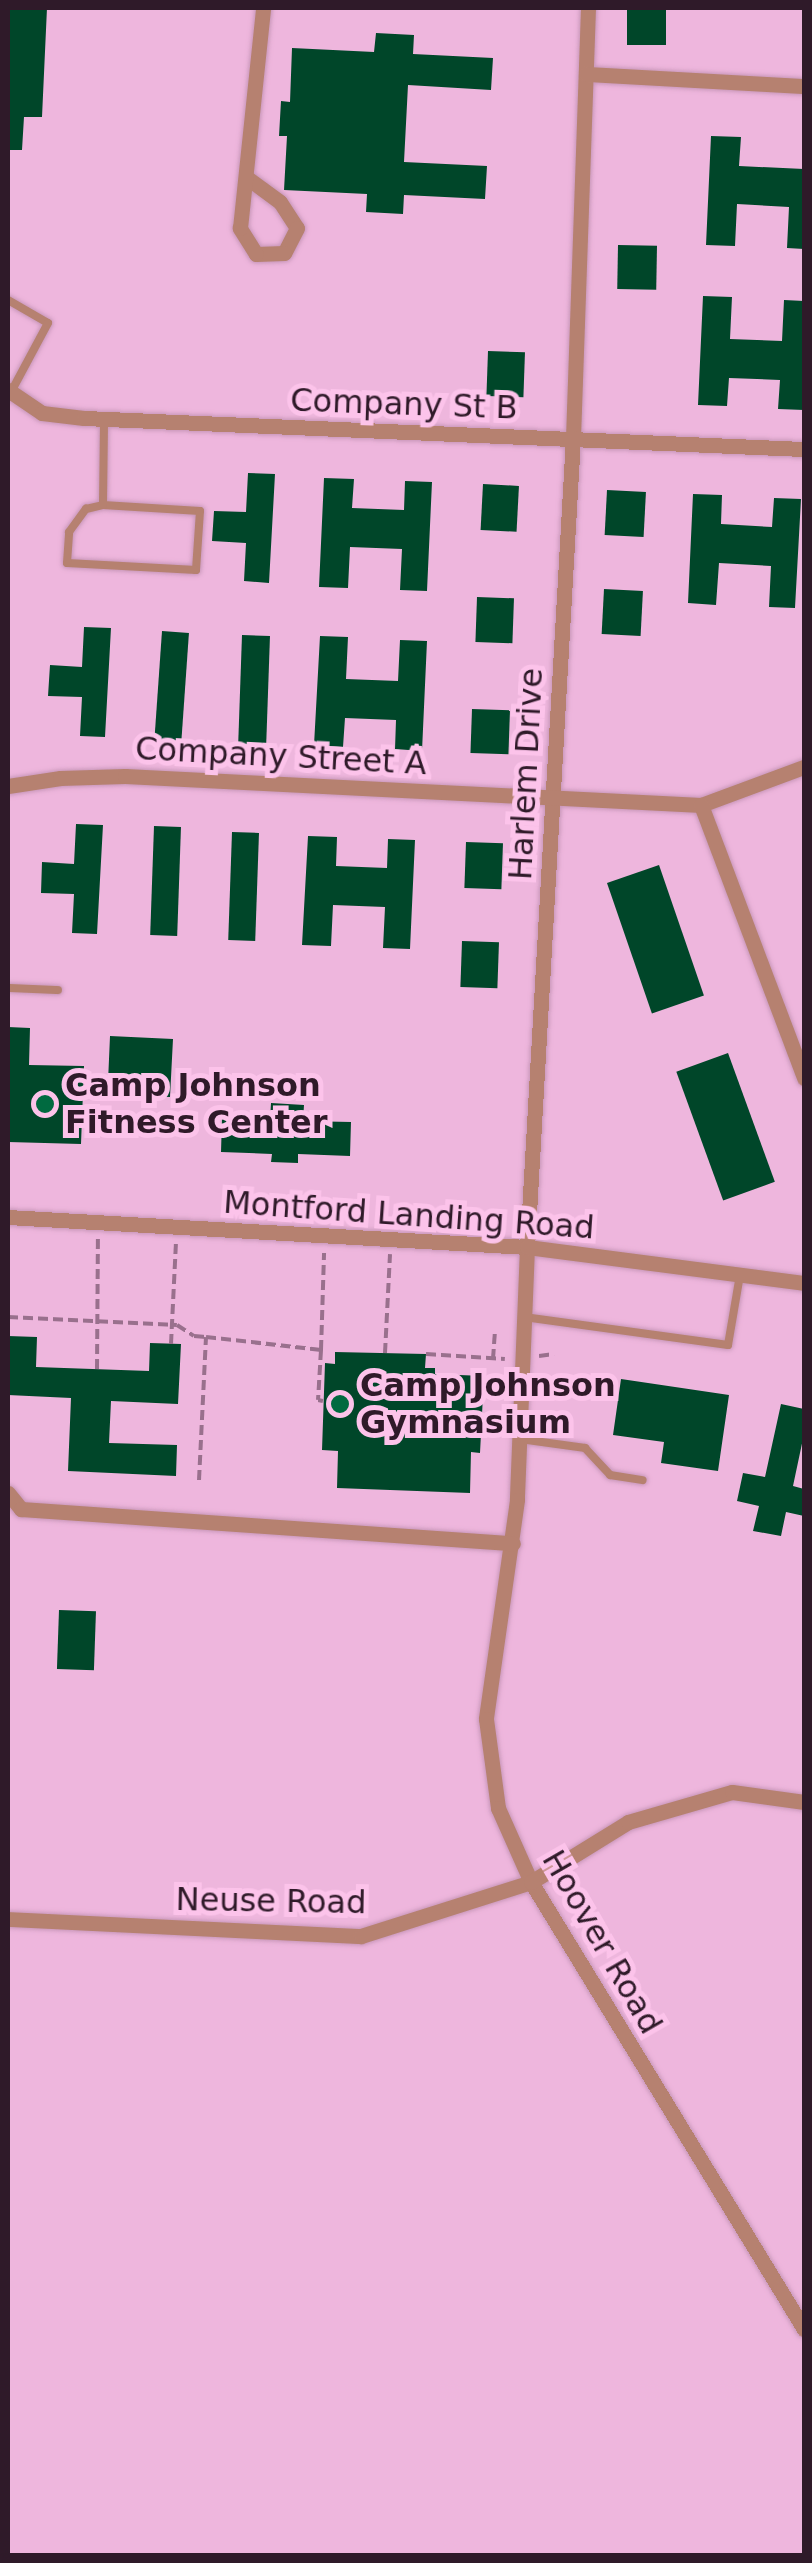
<!DOCTYPE html>
<style>
body{margin:0}
#map{position:relative;width:812px;height:2563px;overflow:hidden;background:#eeb6dd;font-family:"DejaVu Sans",sans-serif}
div>[style]{position:absolute}
.building>*{inset:0;background:#004629;transform-origin:0 0}
.path>*{height:4px;margin-top:-2px;transform-origin:0;background:repeating-linear-gradient(90deg,#99708d 0 10px,transparent 0 15px)}
.roads{filter:drop-shadow(0 0 2px #c897b9) drop-shadow(0 0 2px #c897b9)}
.service>*{height:8px;margin:-4px;padding:0 4px;transform-origin:4px;border-radius:4px;background:#b68170}
.minor>*{height:15px;margin:-7.5px;padding:0 7.5px;transform-origin:7.5px;border-radius:7.5px;background:#b68170}
.dots>*{width:28px;height:28px;translate:-50% -50%;box-sizing:border-box;border:5px solid #fcc3ea;border-radius:50%}
span{translate:-50% -50%;white-space:nowrap;text-align:center;line-height:1.15;-webkit-text-stroke:10px #fcc3ea;paint-order:stroke}
.street-label{font-size:32px;color:#2f1a29}
.poi-label{font-size:32px;color:#2f1a29;font-weight:700}
.left{translate:0 -50%;text-align:left}
.frame{position:absolute;inset:0;border:10px solid #2f1a29;pointer-events:none}
</style>
<div id="map">
<div class="building">
<div style="clip-path:polygon(8px 8px,47px 8px,42px 117px,24px 117px,22px 150px,8px 150px)"></div>
<div style="left:627px;top:8px;width:39px;height:37px"></div>
<div style="clip-path:polygon(376px 33px,414px 35px,413px 54px,493px 58px,491px 90px,408px 85px,404px 162px,487px 166px,485px 199px,404px 195px,403px 214px,366px 212px,367px 194px,284px 190px,287px 136px,279px 136px,281px 101px,290px 102px,292px 48px,374px 52px)"></div>
<div style="clip-path:polygon(711px 136px,741px 137px,739px 166px,804px 169px,804px 249px,787px 248px,789px 207px,737px 204px,735px 246px,706px 245px)"></div>
<div style="left:618px;top:245px;width:39px;height:44px;rotate:1deg"></div>
<div style="clip-path:polygon(703px 296px,732px 297px,730px 339px,782px 341px,784px 300px,804px 301px,804px 410px,778px 409px,780px 380px,729px 378px,727px 406px,698px 405px)"></div>
<div style="left:488px;top:351px;width:37px;height:45px;rotate:2deg"></div>
<div style="clip-path:polygon(248px 473px,275px 474px,269px 583px,244px 581px,246px 543px,212px 541px,214px 511px,246px 512px)"></div>
<div style="clip-path:polygon(324px 478px,354px 479px,352px 508px,404px 510px,405px 481px,432px 482px,427px 591px,400px 590px,402px 549px,350px 547px,348px 588px,319px 587px)"></div>
<div style="left:483px;top:484px;width:36px;height:46px;rotate:3deg"></div>
<div style="left:607px;top:490px;width:39px;height:45px;rotate:3deg"></div>
<div style="clip-path:polygon(693px 494px,722px 495px,721px 524px,772px 527px,774px 498px,801px 499px,795px 608px,769px 607px,771px 566px,719px 563px,716px 605px,688px 603px)"></div>
<div style="left:604px;top:589px;width:39px;height:45px;rotate:3deg"></div>
<div style="left:477px;top:597px;width:37px;height:45px;rotate:2deg"></div>
<div style="clip-path:polygon(84px 627px,111px 628px,105px 737px,80px 736px,82px 697px,48px 696px,50px 665px,82px 667px)"></div>
<div style="left:162px;top:631px;width:27px;height:109px;rotate:4deg"></div>
<div style="left:242px;top:635px;width:28px;height:109px;rotate:2deg"></div>
<div style="clip-path:polygon(320px 636px,348px 637px,346px 679px,398px 681px,400px 640px,427px 641px,422px 751px,395px 749px,396px 720px,345px 718px,343px 747px,314px 745px)"></div>
<div style="left:472px;top:709px;width:38px;height:44px;rotate:2deg"></div>
<div style="clip-path:polygon(76px 824px,103px 825px,97px 934px,72px 933px,74px 894px,41px 893px,42px 862px,74px 864px)"></div>
<div style="left:154px;top:826px;width:27px;height:109px;rotate:2deg"></div>
<div style="left:232px;top:832px;width:27px;height:108px;rotate:2deg"></div>
<div style="clip-path:polygon(308px 836px,337px 837px,336px 866px,387px 868px,388px 839px,415px 840px,410px 949px,383px 948px,385px 907px,333px 905px,331px 946px,302px 945px)"></div>
<div style="left:466px;top:842px;width:37px;height:46px;rotate:2deg"></div>
<div style="left:659px;top:865px;width:138px;height:55px;rotate:71deg"></div>
<div style="left:462px;top:941px;width:37px;height:46px;rotate:2deg"></div>
<div style="clip-path:polygon(8px 1027px,30px 1028px,29px 1065px,84px 1066px,81px 1144px,8px 1142px)"></div>
<div style="clip-path:polygon(110px 1036px,173px 1039px,170px 1097px,134px 1096px,134px 1083px,108px 1082px)"></div>
<div style="left:728px;top:1053px;width:137px;height:55px;rotate:70deg"></div>
<div style="clip-path:polygon(271px 1103px,304px 1105px,303px 1121px,351px 1122px,350px 1156px,298px 1154px,298px 1163px,271px 1162px,272px 1154px,221px 1152px,222px 1118px,270px 1120px)"></div>
<div style="clip-path:polygon(8px 1336px,37px 1337px,36px 1367px,149px 1371px,150px 1343px,181px 1344px,178px 1404px,111px 1401px,109px 1443px,177px 1445px,176px 1476px,68px 1471px,71px 1398px,8px 1395px)"></div>
<div style="clip-path:polygon(335px 1352px,426px 1354px,425px 1368px,435px 1368px,435px 1374px,484px 1376px,480px 1453px,471px 1452px,470px 1493px,337px 1488px,338px 1451px,322px 1450px,325px 1363px,335px 1364px)"></div>
<div style="clip-path:polygon(621px 1379px,729px 1395px,718px 1471px,661px 1463px,664px 1442px,613px 1435px)"></div>
<div style="clip-path:polygon(781px 1404px,804px 1409px,804px 1434px,793px 1486px,804px 1489px,804px 1516px,786px 1512px,781px 1536px,753px 1531px,759px 1506px,737px 1501px,743px 1473px,765px 1477px)"></div>
<div style="left:59px;top:1610px;width:37px;height:59px;rotate:2deg"></div>
</div>
<div class="path">
<div style="left:8px;top:1317px;width:169px;rotate:2.7deg"></div>
<div style="left:177px;top:1325px;width:20px;rotate:33deg"></div>
<div style="left:194px;top:1336px;width:12px;rotate:5deg"></div>
<div style="left:171px;top:1344px;width:103px;rotate:-87.2deg"></div>
<div style="left:321px;top:1350px;width:50px;rotate:93.4deg"></div>
<div style="left:318px;top:1400px;width:5px;rotate:11deg"></div>
<div style="left:385px;top:1353px;width:99px;rotate:-87.1deg"></div>
<div style="left:426px;top:1354px;width:79px;rotate:3.6deg"></div>
<div style="left:539px;top:1356px;width:15px;rotate:-8deg"></div>
<div style="left:493px;top:1359px;width:26px;rotate:-86deg"></div>
<div style="left:97px;top:1369px;width:130px;rotate:-89.6deg"></div>
<div style="left:199px;top:1480px;width:143px;rotate:-87.2deg"></div>
<div style="left:206px;top:1337px;width:116px;rotate:6.4deg"></div>
<div style="left:321px;top:1350px;width:97px;rotate:-88.2deg"></div>
</div>
<div class="roads">
<div class="service">
<div style="left:8px;top:300px;width:46px;rotate:29.9deg"></div>
<div style="left:48px;top:323px;width:78px;rotate:118.2deg"></div>
<div style="left:103px;top:505px;width:97px;rotate:3.5deg"></div>
<div style="left:200px;top:511px;width:59px;rotate:93.9deg"></div>
<div style="left:196px;top:570px;width:129px;rotate:-176.9deg"></div>
<div style="left:67px;top:563px;width:31px;rotate:-86deg"></div>
<div style="left:69px;top:532px;width:29px;rotate:-54deg"></div>
<div style="left:86px;top:509px;width:17px;rotate:-13deg"></div>
<div style="left:103px;top:505px;width:86px;rotate:-89.3deg"></div>
<div style="left:8px;top:988px;width:50px;rotate:2.3deg"></div>
<div style="left:524px;top:1317px;width:206px;rotate:7.8deg"></div>
<div style="left:728px;top:1345px;width:71px;rotate:-80.3deg"></div>
<div style="left:520px;top:1439px;width:66px;rotate:7.9deg"></div>
<div style="left:585px;top:1448px;width:37px;rotate:47deg"></div>
<div style="left:610px;top:1475px;width:33px;rotate:9deg"></div>
</div>
<div class="minor">
<div style="left:588px;top:8px;width:430px;rotate:92deg"></div>
<div style="left:573px;top:438px;width:810px;rotate:93.25deg"></div>
<div style="left:527px;top:1247px;width:253px;rotate:92.3deg"></div>
<div style="left:517px;top:1500px;width:221px;rotate:98.1deg"></div>
<div style="left:486px;top:1719px;width:90px;rotate:82.3deg"></div>
<div style="left:498px;top:1808px;width:81px;rotate:66deg"></div>
<div style="left:531px;top:1882px;width:524px;rotate:58.59deg"></div>
<div style="left:586px;top:74px;width:218px;rotate:3.2deg"></div>
<div style="left:246px;top:177px;width:42px;rotate:36.3deg"></div>
<div style="left:280px;top:202px;width:31px;rotate:57deg"></div>
<div style="left:297px;top:228px;width:28px;rotate:117deg"></div>
<div style="left:284px;top:253px;width:28px;rotate:178deg"></div>
<div style="left:256px;top:254px;width:31px;rotate:-122deg"></div>
<div style="left:240px;top:228px;width:221px;rotate:-84deg"></div>
<div style="left:8px;top:390px;width:41px;rotate:34.1deg"></div>
<div style="left:42px;top:413px;width:42px;rotate:6.8deg"></div>
<div style="left:84px;top:418px;width:721px;rotate:2.47deg"></div>
<div style="left:8px;top:786px;width:53px;rotate:-8.7deg"></div>
<div style="left:60px;top:778px;width:65px;rotate:-1.8deg"></div>
<div style="left:125px;top:776px;width:577px;rotate:2.88deg"></div>
<div style="left:701px;top:805px;width:110px;rotate:-20.3deg"></div>
<div style="left:701px;top:805px;width:292px;rotate:69.3deg"></div>
<div style="left:8px;top:1217px;width:520px;rotate:3.31deg"></div>
<div style="left:527px;top:1247px;width:279px;rotate:7.4deg"></div>
<div style="left:8px;top:1493px;width:21px;rotate:51deg"></div>
<div style="left:21px;top:1509px;width:493px;rotate:4deg"></div>
<div style="left:8px;top:1919px;width:353px;rotate:2.8deg"></div>
<div style="left:361px;top:1936px;width:178px;rotate:-17.6deg"></div>
<div style="left:531px;top:1882px;width:114px;rotate:-31.7deg"></div>
<div style="left:628px;top:1822px;width:108px;rotate:-16.1deg"></div>
<div style="left:732px;top:1792px;width:73px;rotate:7.9deg"></div>
</div>
</div>
<div class="dots">
<div style="left:45px;top:1104px;background:#006a40"></div>
<div style="left:340px;top:1404px;background:#006a40"></div>
</div>
<div class="street-label">
<span style="left:404px;top:404px;rotate:2deg">Company St B</span>
<span style="left:281px;top:756px;rotate:3deg">Company Street A</span>
<span style="left:526px;top:774px;rotate:-87deg">Harlem Drive</span>
<span style="left:409px;top:1215px;rotate:4deg">Montford Landing Road</span>
<span style="left:271px;top:1901px;rotate:1deg">Neuse Road</span>
<span style="left:602px;top:1942px;rotate:60deg">Hoover Road</span>
</div>
<div class="poi-label">
<span class="left" style="left:65px;top:1104px">Camp Johnson<br>Fitness Center</span>
<span class="left" style="left:360px;top:1404px">Camp Johnson<br>Gymnasium</span>
</div>
<div class="frame"></div>
</div>
